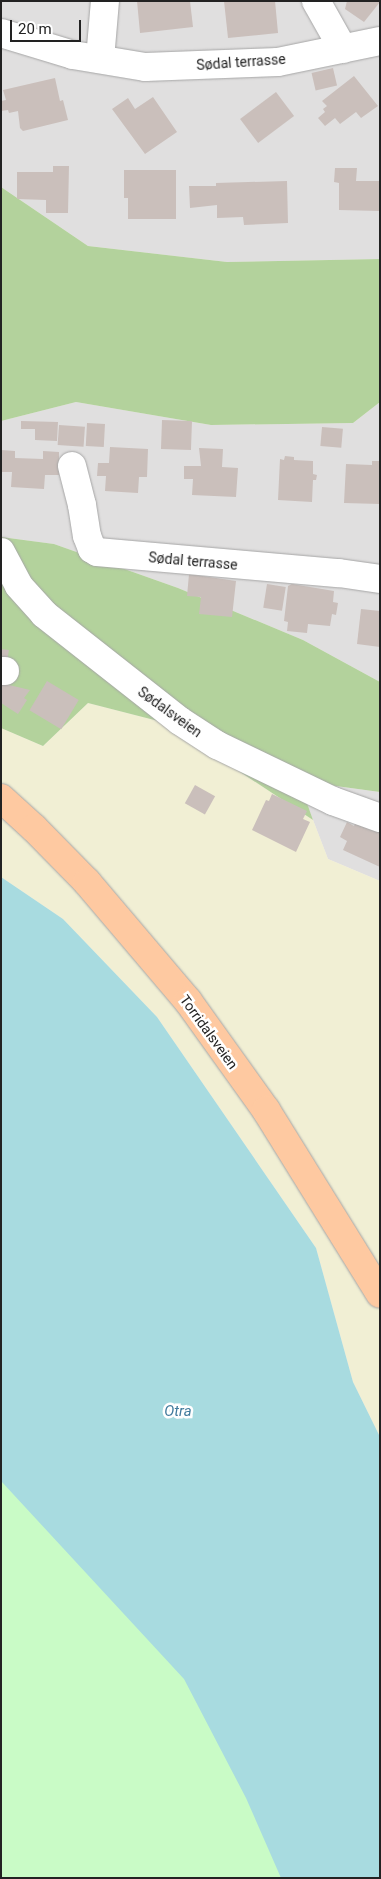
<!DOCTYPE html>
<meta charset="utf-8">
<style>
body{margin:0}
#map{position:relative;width:381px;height:1879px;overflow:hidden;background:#f2eee8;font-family:Roboto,sans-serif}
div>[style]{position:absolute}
.residential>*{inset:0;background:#e0dfdf}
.farmland>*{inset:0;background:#f1efd4}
.forest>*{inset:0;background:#b3d29c}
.park>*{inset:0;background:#c9fbc6}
.water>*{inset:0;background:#a8dbe0}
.building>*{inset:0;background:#cabfbb;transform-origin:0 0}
.roads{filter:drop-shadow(0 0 1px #a6a6a6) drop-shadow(0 0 1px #a6a6a6)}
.minor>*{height:28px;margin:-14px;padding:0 14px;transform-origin:14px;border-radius:14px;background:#fff}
.major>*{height:28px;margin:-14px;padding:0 14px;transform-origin:14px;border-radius:14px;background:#fec9a1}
span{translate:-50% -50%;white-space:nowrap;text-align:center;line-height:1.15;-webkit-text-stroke:5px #fff;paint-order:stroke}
.street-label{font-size:14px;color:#222}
.water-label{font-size:15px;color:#417b9d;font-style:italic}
.frame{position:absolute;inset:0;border:2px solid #222;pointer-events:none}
.scale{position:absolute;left:10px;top:20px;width:71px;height:22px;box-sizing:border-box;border:2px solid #222;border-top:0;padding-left:6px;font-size:15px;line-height:18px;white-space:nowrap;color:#222;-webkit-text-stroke:4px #fff;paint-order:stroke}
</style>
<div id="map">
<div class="residential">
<div style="clip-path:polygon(1px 1px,380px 1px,380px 259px,227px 262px,88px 246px,1px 187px)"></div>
<div style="clip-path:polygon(76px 402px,211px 425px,353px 423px,380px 402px,380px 682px,303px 640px,178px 588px,54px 544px,1px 537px,1px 421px)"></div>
<div style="clip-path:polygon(298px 781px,380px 792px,380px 881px,328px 859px)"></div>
</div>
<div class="farmland">
<div style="clip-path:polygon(88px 703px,166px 723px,313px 820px,328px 859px,380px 881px,380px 1437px,353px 1382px,316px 1248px,157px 1017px,63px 919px,1px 877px,1px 728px,43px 746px)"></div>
</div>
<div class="forest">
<div style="clip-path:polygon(1px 187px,88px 246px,227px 262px,380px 259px,380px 402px,353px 423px,211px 425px,76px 402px,1px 421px)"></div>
<div style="clip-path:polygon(1px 537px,54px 544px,178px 588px,303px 640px,380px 682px,380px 792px,299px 781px,313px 820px,166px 723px,88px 703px,43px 746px,1px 728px)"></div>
</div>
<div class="park">
<div style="clip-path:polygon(1px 1302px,380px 1878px,1px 1878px)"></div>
</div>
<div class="water">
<div style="clip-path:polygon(1px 877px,63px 919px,157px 1017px,316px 1248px,353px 1382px,380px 1437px,380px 1878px,281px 1878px,246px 1798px,184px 1679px,1px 1481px)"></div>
</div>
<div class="building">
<div style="clip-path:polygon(137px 1px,190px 1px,193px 27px,140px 33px)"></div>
<div style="clip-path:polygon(224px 1px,275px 1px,278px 33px,228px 38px)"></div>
<div style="clip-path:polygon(347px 1px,380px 1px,380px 2px,364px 22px,345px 9px)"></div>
<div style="left:333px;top:68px;width:18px;height:22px;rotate:77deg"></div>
<div style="clip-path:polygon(354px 76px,378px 106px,361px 118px,356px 112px,340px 124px,335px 118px,325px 126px,318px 118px,325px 112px,323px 109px,327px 106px,322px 101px)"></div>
<div style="clip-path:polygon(55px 78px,60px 101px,63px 100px,68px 120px,23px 131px,20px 128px,18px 111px,9px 113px,8px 110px,1px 111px,1px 101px,6px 100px,3px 90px)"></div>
<div style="left:276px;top:92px;width:30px;height:45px;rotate:53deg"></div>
<div style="clip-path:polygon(153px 97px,177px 132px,145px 154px,112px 109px,128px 98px,135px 109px)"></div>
<div style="clip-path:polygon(53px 166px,69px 166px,68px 213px,46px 213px,46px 200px,17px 199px,17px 172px,53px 172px)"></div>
<div style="clip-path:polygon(335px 168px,357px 168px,356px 181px,380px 181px,380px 211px,339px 210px,339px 183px,334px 182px)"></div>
<div style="clip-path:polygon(124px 170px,176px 170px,176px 219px,128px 219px,128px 198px,124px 198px)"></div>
<div style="clip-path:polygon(287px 181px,288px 223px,244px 225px,243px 217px,217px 218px,217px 205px,190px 208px,189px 186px,216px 186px,216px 183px)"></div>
<div style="left:162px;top:420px;width:30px;height:29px;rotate:2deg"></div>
<div style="clip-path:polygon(21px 421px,58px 422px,57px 441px,35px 440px,35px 429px,21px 429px)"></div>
<div style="left:87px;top:423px;width:18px;height:23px;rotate:3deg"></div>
<div style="left:59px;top:425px;width:26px;height:20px;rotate:4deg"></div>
<div style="left:322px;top:427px;width:21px;height:19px;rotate:5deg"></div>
<div style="clip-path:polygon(110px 447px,148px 449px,147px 477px,139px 477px,138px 493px,105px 491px,106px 476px,97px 476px,98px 463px,109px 463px)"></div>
<div style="clip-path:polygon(199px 448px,223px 449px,222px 467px,238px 468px,236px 497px,192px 495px,193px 479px,184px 479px,184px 466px,201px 466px)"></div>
<div style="clip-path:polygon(1px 450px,15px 451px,15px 458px,43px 459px,43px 451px,59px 452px,59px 475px,45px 475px,44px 489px,11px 487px,12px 472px,1px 472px)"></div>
<div style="clip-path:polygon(285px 456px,294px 457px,294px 460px,313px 461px,313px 474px,317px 475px,316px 480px,313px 480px,312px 502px,278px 500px,280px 459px,284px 460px)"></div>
<div style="clip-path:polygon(372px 461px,380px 461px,380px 504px,344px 503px,346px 464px,372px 465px)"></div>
<div style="clip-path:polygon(189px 574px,236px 581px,232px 617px,199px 614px,201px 597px,187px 596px)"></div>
<div style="left:267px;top:584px;width:19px;height:24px;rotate:9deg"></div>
<div style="clip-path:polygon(292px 584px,334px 591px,333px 602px,338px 603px,336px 615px,332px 614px,330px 626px,308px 624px,307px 633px,287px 631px,288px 622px,284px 621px,288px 586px)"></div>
<div style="clip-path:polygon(361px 609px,380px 611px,380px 647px,357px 644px)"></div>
<div style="clip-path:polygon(1px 649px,9px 650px,6px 666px,1px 665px)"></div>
<div style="left:47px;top:681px;width:37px;height:34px;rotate:31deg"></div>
<div style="clip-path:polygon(1px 683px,30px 690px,24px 698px,27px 700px,18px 714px,1px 703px)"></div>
<div style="left:195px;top:785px;width:23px;height:21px;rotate:29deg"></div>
<div style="clip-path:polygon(272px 794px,307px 811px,303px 819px,310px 822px,296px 852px,252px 830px,266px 800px,269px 801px)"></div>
<div style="clip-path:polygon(358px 817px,380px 826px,380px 867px,343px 850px,347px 841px,340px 837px,347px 822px,354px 826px)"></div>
</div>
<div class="roads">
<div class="minor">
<div style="left:316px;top:1px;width:55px;rotate:60.6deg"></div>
<div style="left:1px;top:33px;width:75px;rotate:17deg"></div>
<div style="left:73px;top:55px;width:73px;rotate:9.5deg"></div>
<div style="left:145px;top:67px;width:133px;rotate:-2.2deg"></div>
<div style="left:278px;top:62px;width:104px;rotate:-11.6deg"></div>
<div style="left:100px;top:59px;width:58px;rotate:-85.1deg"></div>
<div style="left:72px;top:466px;width:40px;rotate:75.6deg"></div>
<div style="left:82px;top:505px;width:31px;rotate:81deg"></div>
<div style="left:87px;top:536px;width:14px;rotate:69deg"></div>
<div style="left:92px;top:549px;width:6px;rotate:31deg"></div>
<div style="left:97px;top:552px;width:243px;rotate:5deg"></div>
<div style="left:339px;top:573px;width:41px;rotate:8.3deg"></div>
<div style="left:1px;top:552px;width:38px;rotate:62deg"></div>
<div style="left:19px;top:586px;width:38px;rotate:48deg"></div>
<div style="left:44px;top:614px;width:173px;rotate:38.2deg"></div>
<div style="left:180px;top:721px;width:44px;rotate:33deg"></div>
<div style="left:217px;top:745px;width:129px;rotate:25.8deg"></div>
<div style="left:333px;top:801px;width:50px;rotate:19.9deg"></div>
<div style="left:1px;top:671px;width:4px"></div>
</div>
<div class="major">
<div style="left:1px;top:798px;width:45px;rotate:42.3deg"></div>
<div style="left:34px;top:828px;width:76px;rotate:45.5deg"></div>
<div style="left:87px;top:882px;width:156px;rotate:49.7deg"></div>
<div style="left:188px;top:1001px;width:134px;rotate:54.4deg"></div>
<div style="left:266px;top:1110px;width:216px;rotate:58.2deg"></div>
</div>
</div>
<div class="street-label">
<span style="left:241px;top:62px;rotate:-4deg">Sødal terrasse</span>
<span style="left:193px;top:561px;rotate:5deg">Sødal terrasse</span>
<span style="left:170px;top:712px;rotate:36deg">Sødalsveien</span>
<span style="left:209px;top:1032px;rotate:54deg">Torridalsveien</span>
</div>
<div class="water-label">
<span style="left:178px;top:1412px">Otra</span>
</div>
<div class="frame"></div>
<div class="scale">20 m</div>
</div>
